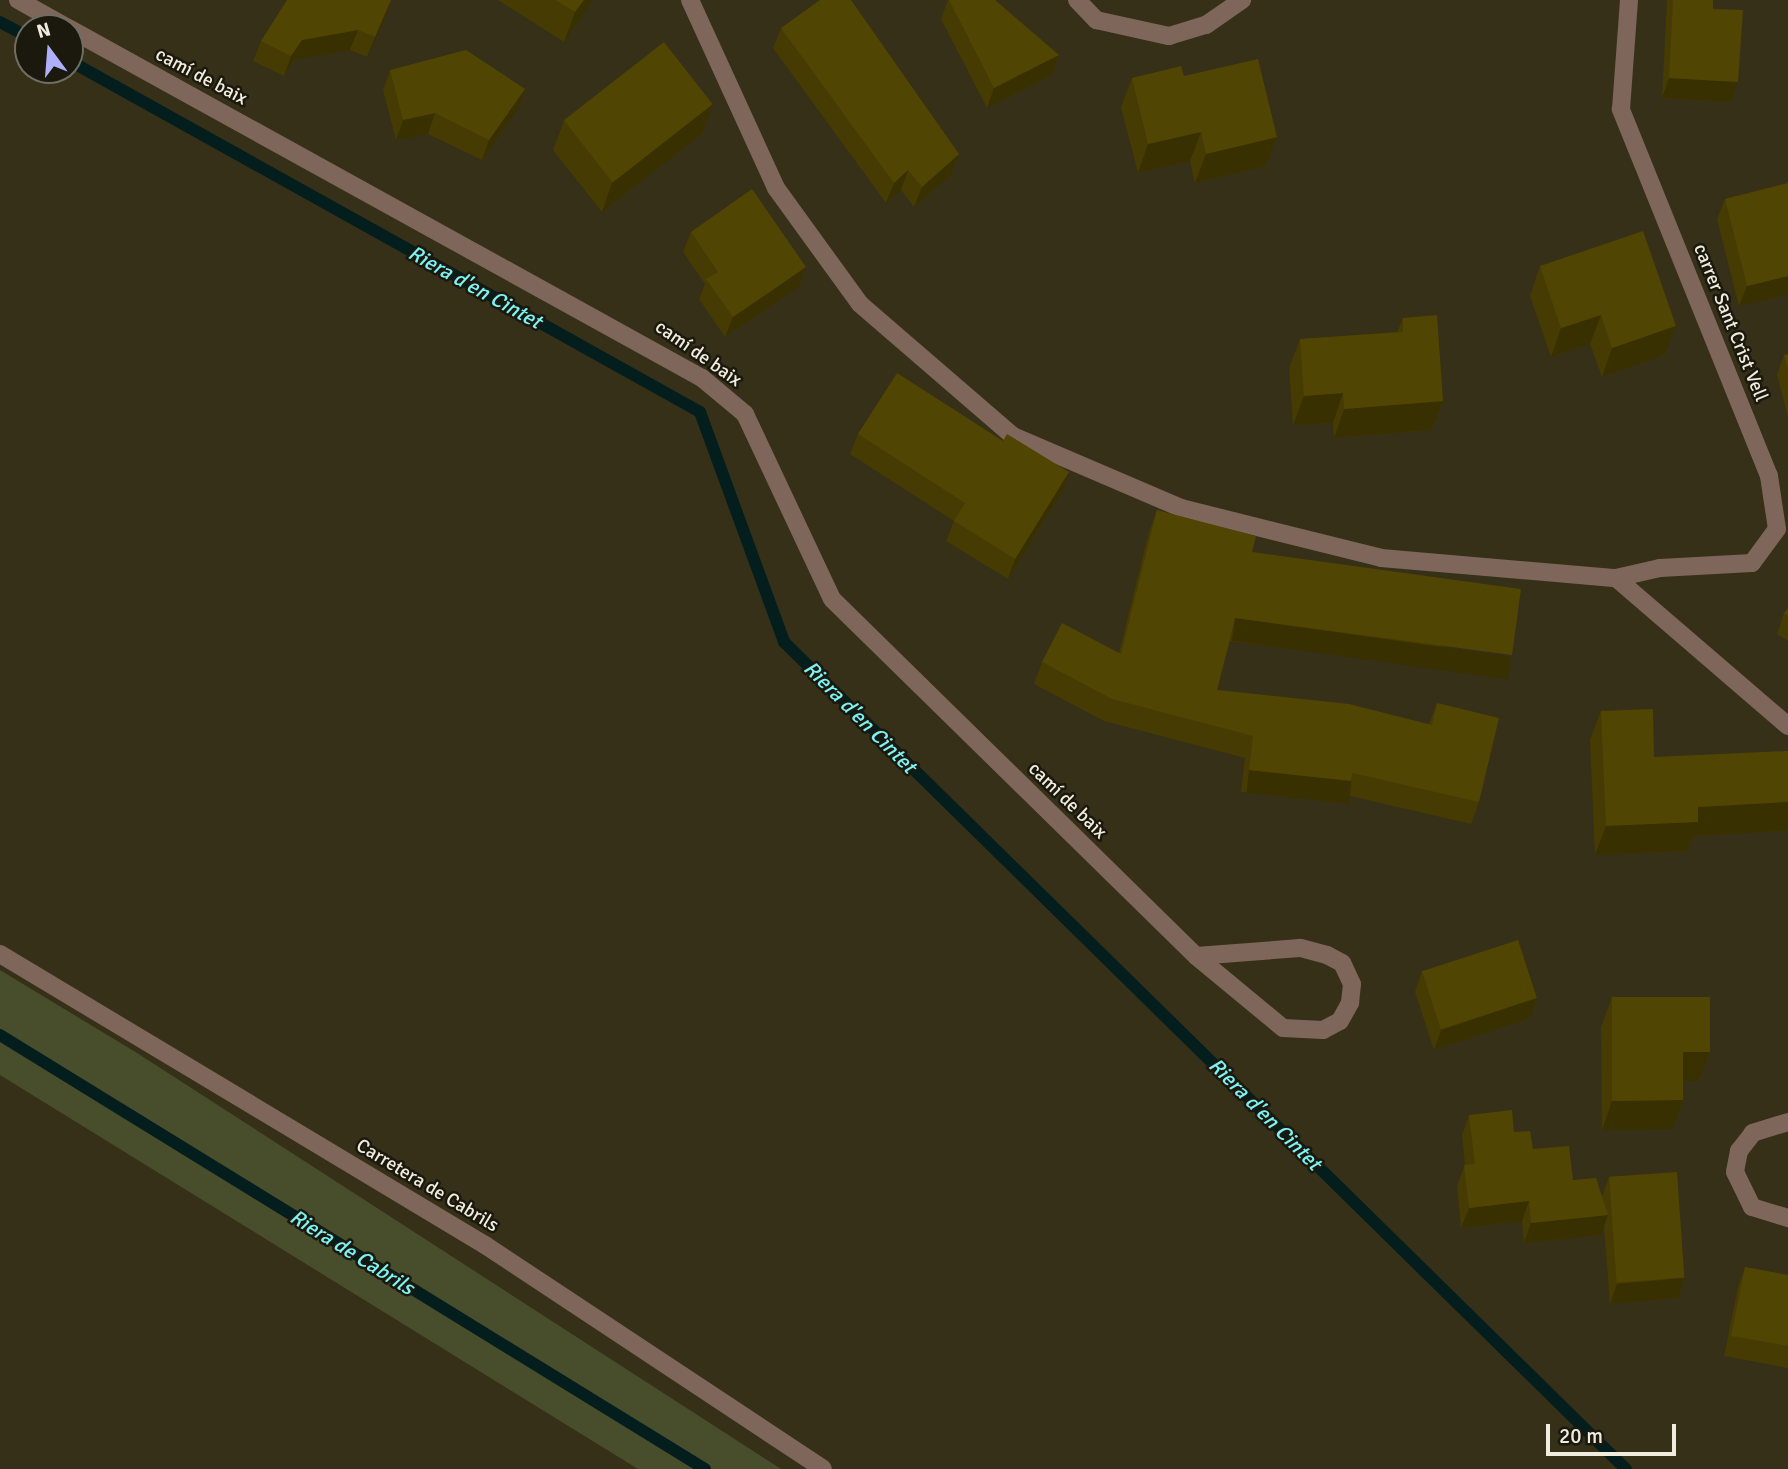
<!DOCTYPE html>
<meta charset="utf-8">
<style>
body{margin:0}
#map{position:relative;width:1788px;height:1469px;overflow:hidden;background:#363018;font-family:Signika,sans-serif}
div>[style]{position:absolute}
.green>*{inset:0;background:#484e2b}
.stream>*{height:12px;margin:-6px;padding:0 6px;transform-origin:6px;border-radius:6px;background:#041d1d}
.minor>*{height:18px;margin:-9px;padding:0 9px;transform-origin:9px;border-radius:9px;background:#7e665a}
.wall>*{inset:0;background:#463b03}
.shaded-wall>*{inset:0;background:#393002;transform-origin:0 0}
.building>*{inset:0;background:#514503;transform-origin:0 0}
span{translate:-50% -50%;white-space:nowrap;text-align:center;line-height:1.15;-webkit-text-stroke:5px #1b180e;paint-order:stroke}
.street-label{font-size:19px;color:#f0edde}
.water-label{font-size:21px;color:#7cf4f6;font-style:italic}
.north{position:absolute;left:14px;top:14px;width:70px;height:70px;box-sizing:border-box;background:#1b180e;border:2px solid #706d61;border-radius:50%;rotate:344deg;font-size:19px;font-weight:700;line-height:28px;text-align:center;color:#f0edde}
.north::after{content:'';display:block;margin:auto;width:24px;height:32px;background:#adaffb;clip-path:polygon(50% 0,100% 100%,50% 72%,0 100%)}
.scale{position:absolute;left:1546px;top:1424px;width:130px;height:32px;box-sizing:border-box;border:4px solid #f0edde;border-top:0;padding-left:9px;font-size:21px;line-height:24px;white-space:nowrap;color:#f0edde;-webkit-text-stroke:5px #1b180e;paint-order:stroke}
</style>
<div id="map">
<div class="green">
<div style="clip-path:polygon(0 970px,137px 1053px,781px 1469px,638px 1469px,0 1075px)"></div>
</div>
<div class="stream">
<div style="left:0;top:22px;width:32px;rotate:28deg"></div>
<div style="left:70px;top:61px;width:721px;rotate:29.12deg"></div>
<div style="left:700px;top:412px;width:245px;rotate:69.9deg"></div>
<div style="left:784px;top:642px;width:1180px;rotate:44.49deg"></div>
<div style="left:0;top:1035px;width:828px;rotate:31.62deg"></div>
</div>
<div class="minor">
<div style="left:18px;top:0;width:57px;rotate:29.2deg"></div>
<div style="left:690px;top:0;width:207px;rotate:65.4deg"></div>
<div style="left:776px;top:188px;width:143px;rotate:54.1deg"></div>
<div style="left:860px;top:304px;width:202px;rotate:40.8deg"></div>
<div style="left:1013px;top:436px;width:183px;rotate:23.2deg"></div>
<div style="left:1181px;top:508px;width:206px;rotate:14deg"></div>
<div style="left:1381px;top:558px;width:236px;rotate:4.9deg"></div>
<div style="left:1616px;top:578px;width:227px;rotate:40.7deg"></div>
<div style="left:1077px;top:0;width:28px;rotate:46deg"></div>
<div style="left:1096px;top:20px;width:75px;rotate:12.4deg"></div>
<div style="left:1169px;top:36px;width:39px;rotate:-17deg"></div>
<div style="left:1206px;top:25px;width:44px;rotate:-34.8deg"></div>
<div style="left:70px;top:29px;width:722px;rotate:28.91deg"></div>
<div style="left:702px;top:378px;width:56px;rotate:39.9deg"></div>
<div style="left:745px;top:414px;width:204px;rotate:64.8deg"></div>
<div style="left:832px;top:599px;width:510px;rotate:44.44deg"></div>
<div style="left:1196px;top:956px;width:113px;rotate:39.6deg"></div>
<div style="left:1283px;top:1028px;width:40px;rotate:2.9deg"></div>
<div style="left:1323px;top:1030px;width:19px;rotate:-28deg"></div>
<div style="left:1340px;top:1021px;width:21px;rotate:-61deg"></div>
<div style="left:1350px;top:1003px;width:19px;rotate:-84deg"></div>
<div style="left:1352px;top:984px;width:23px;rotate:-115deg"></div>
<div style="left:1342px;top:963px;width:17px;rotate:-152deg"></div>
<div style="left:1327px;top:955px;width:28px;rotate:-165deg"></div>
<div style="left:1300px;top:948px;width:104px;rotate:175.6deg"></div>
<div style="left:1616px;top:578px;width:45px;rotate:-12.8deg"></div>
<div style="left:1660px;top:568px;width:92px;rotate:-3.1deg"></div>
<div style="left:1752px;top:563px;width:42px;rotate:-53.7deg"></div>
<div style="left:1777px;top:529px;width:54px;rotate:-98.6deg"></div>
<div style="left:1769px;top:476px;width:396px;rotate:-112deg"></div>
<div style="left:1621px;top:109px;width:109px;rotate:-85.8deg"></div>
<div style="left:0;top:954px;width:566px;rotate:30.96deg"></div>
<div style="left:485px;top:1245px;width:405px;rotate:33.5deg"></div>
<div style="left:1788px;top:1122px;width:37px;rotate:163deg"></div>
<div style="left:1753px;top:1133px;width:23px;rotate:128deg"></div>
<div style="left:1739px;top:1151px;width:21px;rotate:101deg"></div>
<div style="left:1735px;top:1172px;width:39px;rotate:64deg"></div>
<div style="left:1752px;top:1207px;width:38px;rotate:17deg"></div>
</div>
<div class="wall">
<div style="clip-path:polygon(391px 0,367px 57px,350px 50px,294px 60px,284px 76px,253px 61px,261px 41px)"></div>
<div style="clip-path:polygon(498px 0,593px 0,564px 42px)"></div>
<div style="clip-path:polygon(948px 0,1059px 55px,1052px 75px,987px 108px,941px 19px)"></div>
<div style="clip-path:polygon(1667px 0,1713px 0,1713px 9px,1731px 102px,1662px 98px)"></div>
<div style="clip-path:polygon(781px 28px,959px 154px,952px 174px,914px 207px,901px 190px,886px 203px,773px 48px)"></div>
<div style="clip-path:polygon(390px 70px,525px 89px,518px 109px,482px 160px,428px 134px,396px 140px,383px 90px)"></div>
<div style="clip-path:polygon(1184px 76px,1277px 137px,1266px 166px,1195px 183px,1190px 161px,1138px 173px,1121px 107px,1132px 78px)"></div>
<div style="clip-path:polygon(564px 121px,702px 134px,602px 212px,553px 150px)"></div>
<div style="clip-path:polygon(1788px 183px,1788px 294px,1739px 306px,1717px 219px,1725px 199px)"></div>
<div style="clip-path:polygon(691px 232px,799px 287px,725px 337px,699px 299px,705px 284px,683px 252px)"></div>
<div style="clip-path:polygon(1540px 266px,1665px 355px,1602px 377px,1590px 344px,1551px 357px,1530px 296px)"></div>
<div style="clip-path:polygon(1403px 318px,1443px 401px,1432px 430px,1334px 438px,1333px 423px,1293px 425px,1289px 368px,1300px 339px,1397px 332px)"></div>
<div style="clip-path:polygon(1788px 354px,1788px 417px,1777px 375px,1784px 355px)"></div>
<div style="clip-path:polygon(858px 434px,1062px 492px,1008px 579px,946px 541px,954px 521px,850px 454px)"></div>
<div style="clip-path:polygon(1157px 510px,1252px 552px,1504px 677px,1230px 641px,1217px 690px,1429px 724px,1437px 703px,1479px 802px,1471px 824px,1346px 795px,1343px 803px,1241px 792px,1245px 758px,1104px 721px,1034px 684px,1042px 662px,1119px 653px,1149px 532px)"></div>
<div style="clip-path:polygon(1788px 608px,1788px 641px,1777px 634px,1784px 613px)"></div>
<div style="clip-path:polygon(1601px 711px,1654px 757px,1785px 831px,1693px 836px,1688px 851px,1595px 855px,1590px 740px)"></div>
<div style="clip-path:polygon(1422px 971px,1530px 1018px,1434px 1050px,1415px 992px)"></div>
<div style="clip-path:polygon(1612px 997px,1710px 1052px,1699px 1081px,1683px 1081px,1683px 1100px,1673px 1129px,1602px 1130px,1601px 1027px)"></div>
<div style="clip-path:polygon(1469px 1115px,1514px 1132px,1533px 1149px,1573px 1180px,1602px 1197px,1609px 1177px,1678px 1298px,1610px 1304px,1604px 1226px,1601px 1235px,1524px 1243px,1522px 1221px,1461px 1228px,1457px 1185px,1465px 1165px,1462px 1135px)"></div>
<div style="clip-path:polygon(1745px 1267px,1788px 1275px,1788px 1368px,1724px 1356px,1738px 1287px)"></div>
</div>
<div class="shaded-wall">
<div style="clip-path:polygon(391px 0,385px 17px,367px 57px,375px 37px)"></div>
<div style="clip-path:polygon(584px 0,593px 0,564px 42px,575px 12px)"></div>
<div style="clip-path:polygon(358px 30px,350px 50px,294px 60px,284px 76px,291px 56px,302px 40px)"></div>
<div style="clip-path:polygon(1059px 55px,1052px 75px,987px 108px,994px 88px)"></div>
<div style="clip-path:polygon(1669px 78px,1738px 82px,1731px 102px,1662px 98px)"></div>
<div style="clip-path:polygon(525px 89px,518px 109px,482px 160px,489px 140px)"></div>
<div style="clip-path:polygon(713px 104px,702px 134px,602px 212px,612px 183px)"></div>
<div style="clip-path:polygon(435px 113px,428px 134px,396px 140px,403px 120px)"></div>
<div style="clip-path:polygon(1201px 132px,1190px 161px,1138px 173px,1148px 144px)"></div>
<div style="clip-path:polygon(1277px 137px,1266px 166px,1195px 183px,1206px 154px)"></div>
<div style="clip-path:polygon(959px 154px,952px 174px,914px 207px,922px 187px)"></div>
<div style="clip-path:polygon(908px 170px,901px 190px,886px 203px,894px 183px)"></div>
<div style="clip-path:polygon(806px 267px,799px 287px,725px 337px,733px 317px)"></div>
<div style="clip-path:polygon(1788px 276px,1788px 294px,1739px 306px,1747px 286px)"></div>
<div style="clip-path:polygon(1601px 315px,1590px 344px,1551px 357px,1561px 328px)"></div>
<div style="clip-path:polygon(1676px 326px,1665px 355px,1602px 377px,1612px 348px)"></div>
<div style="clip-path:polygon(1343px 393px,1333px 423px,1293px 425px,1304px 396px)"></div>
<div style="clip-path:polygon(1443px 401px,1432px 430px,1334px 438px,1344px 409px)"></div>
<div style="clip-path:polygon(1069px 472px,1062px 492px,1008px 579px,1015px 559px)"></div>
<div style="left:1235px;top:618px;width:279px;height:23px;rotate:8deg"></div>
<div style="left:1249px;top:770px;width:103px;height:23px;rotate:6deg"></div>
<div style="clip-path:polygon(1788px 802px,1788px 824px,1785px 831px,1693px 836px,1688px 851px,1595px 855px,1606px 826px,1698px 807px)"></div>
<div style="clip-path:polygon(1537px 998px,1530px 1018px,1434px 1050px,1441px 1030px)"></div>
<div style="clip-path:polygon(1683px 1052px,1710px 1052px,1699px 1081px,1673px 1081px)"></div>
<div style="clip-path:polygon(1683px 1100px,1673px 1129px,1602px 1130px,1612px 1101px)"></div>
<div style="clip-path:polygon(1529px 1201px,1522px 1221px,1461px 1228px,1469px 1208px)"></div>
<div style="clip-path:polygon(1608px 1215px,1601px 1235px,1524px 1243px,1531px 1223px)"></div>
<div style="clip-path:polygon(1685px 1278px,1678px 1298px,1610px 1304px,1617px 1284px)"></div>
</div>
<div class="building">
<div style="clip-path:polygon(287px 0,391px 0,375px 37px,358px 30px,302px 40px,291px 56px,261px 41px)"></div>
<div style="clip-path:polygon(555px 0,584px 0,575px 12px)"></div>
<div style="clip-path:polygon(820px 0,851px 0,959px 154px,922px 187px,908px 170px,894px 183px,781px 28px)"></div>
<div style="clip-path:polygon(949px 0,995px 0,1059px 55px,994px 88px)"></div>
<div style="clip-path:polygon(1673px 0,1713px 0,1713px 9px,1743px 10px,1738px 82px,1669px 78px)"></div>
<div style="left:664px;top:42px;width:79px;height:127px;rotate:52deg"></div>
<div style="clip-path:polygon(466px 50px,525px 89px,489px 140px,435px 113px,403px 120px,390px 70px)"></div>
<div style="clip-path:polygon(1258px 59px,1277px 137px,1206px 154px,1201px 132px,1148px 144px,1132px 78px,1181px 66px,1184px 76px)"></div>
<div style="clip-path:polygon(1788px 183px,1788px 276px,1747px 286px,1725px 199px)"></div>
<div style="clip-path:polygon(752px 189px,806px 267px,733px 317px,706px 279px,718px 272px,691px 232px)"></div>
<div style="clip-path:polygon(1643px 231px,1676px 326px,1612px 348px,1601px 315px,1561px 328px,1540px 266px)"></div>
<div style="clip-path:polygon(1437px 315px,1443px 401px,1344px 409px,1343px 393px,1304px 396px,1300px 339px,1403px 332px,1403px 318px)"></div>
<div style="clip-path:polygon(1788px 354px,1788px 370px,1784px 355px)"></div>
<div style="clip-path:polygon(897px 373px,1003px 441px,1007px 434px,1069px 472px,1015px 559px,954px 521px,965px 503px,858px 434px)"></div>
<div style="clip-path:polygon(1157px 510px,1256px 536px,1252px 552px,1521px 589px,1512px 655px,1235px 618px,1217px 690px,1349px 704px,1432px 725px,1437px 703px,1499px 718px,1479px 802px,1352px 773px,1351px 781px,1249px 770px,1253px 736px,1112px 699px,1042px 662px,1062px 623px,1121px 654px)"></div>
<div style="clip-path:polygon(1788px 608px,1788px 616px,1784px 613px)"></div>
<div style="clip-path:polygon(1653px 709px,1654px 757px,1788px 751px,1788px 802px,1698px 807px,1698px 822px,1606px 826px,1601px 711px)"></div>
<div style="left:1518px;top:940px;width:61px;height:101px;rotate:72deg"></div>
<div style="clip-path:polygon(1612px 997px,1710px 997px,1710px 1052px,1683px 1052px,1683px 1100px,1612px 1101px)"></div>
<div style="clip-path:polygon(1512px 1110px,1514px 1132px,1530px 1131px,1533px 1149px,1569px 1146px,1573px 1180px,1596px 1178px,1608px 1215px,1531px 1223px,1529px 1201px,1469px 1208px,1464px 1165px,1475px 1164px,1469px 1115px)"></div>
<div style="left:1677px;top:1172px;width:106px;height:68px;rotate:86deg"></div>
<div style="clip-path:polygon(1745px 1267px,1788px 1275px,1788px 1346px,1731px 1336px)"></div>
</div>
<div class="street-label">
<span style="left:201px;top:77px;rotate:28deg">camí de baix</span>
<span style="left:1730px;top:323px;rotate:68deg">carrer Sant Crist Vell</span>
<span style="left:698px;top:354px;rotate:35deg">camí de baix</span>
<span style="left:1067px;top:801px;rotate:44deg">camí de baix</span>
<span style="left:427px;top:1186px;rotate:31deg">Carretera de Cabrils</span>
</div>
<div class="water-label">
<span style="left:475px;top:287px;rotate:29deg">Riera d'en Cintet</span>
<span style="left:860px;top:717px;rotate:45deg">Riera d'en Cintet</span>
<span style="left:1265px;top:1114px;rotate:45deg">Riera d'en Cintet</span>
<span style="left:352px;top:1252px;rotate:32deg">Riera de Cabrils</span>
</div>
<div class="north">N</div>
<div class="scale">20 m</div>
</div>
